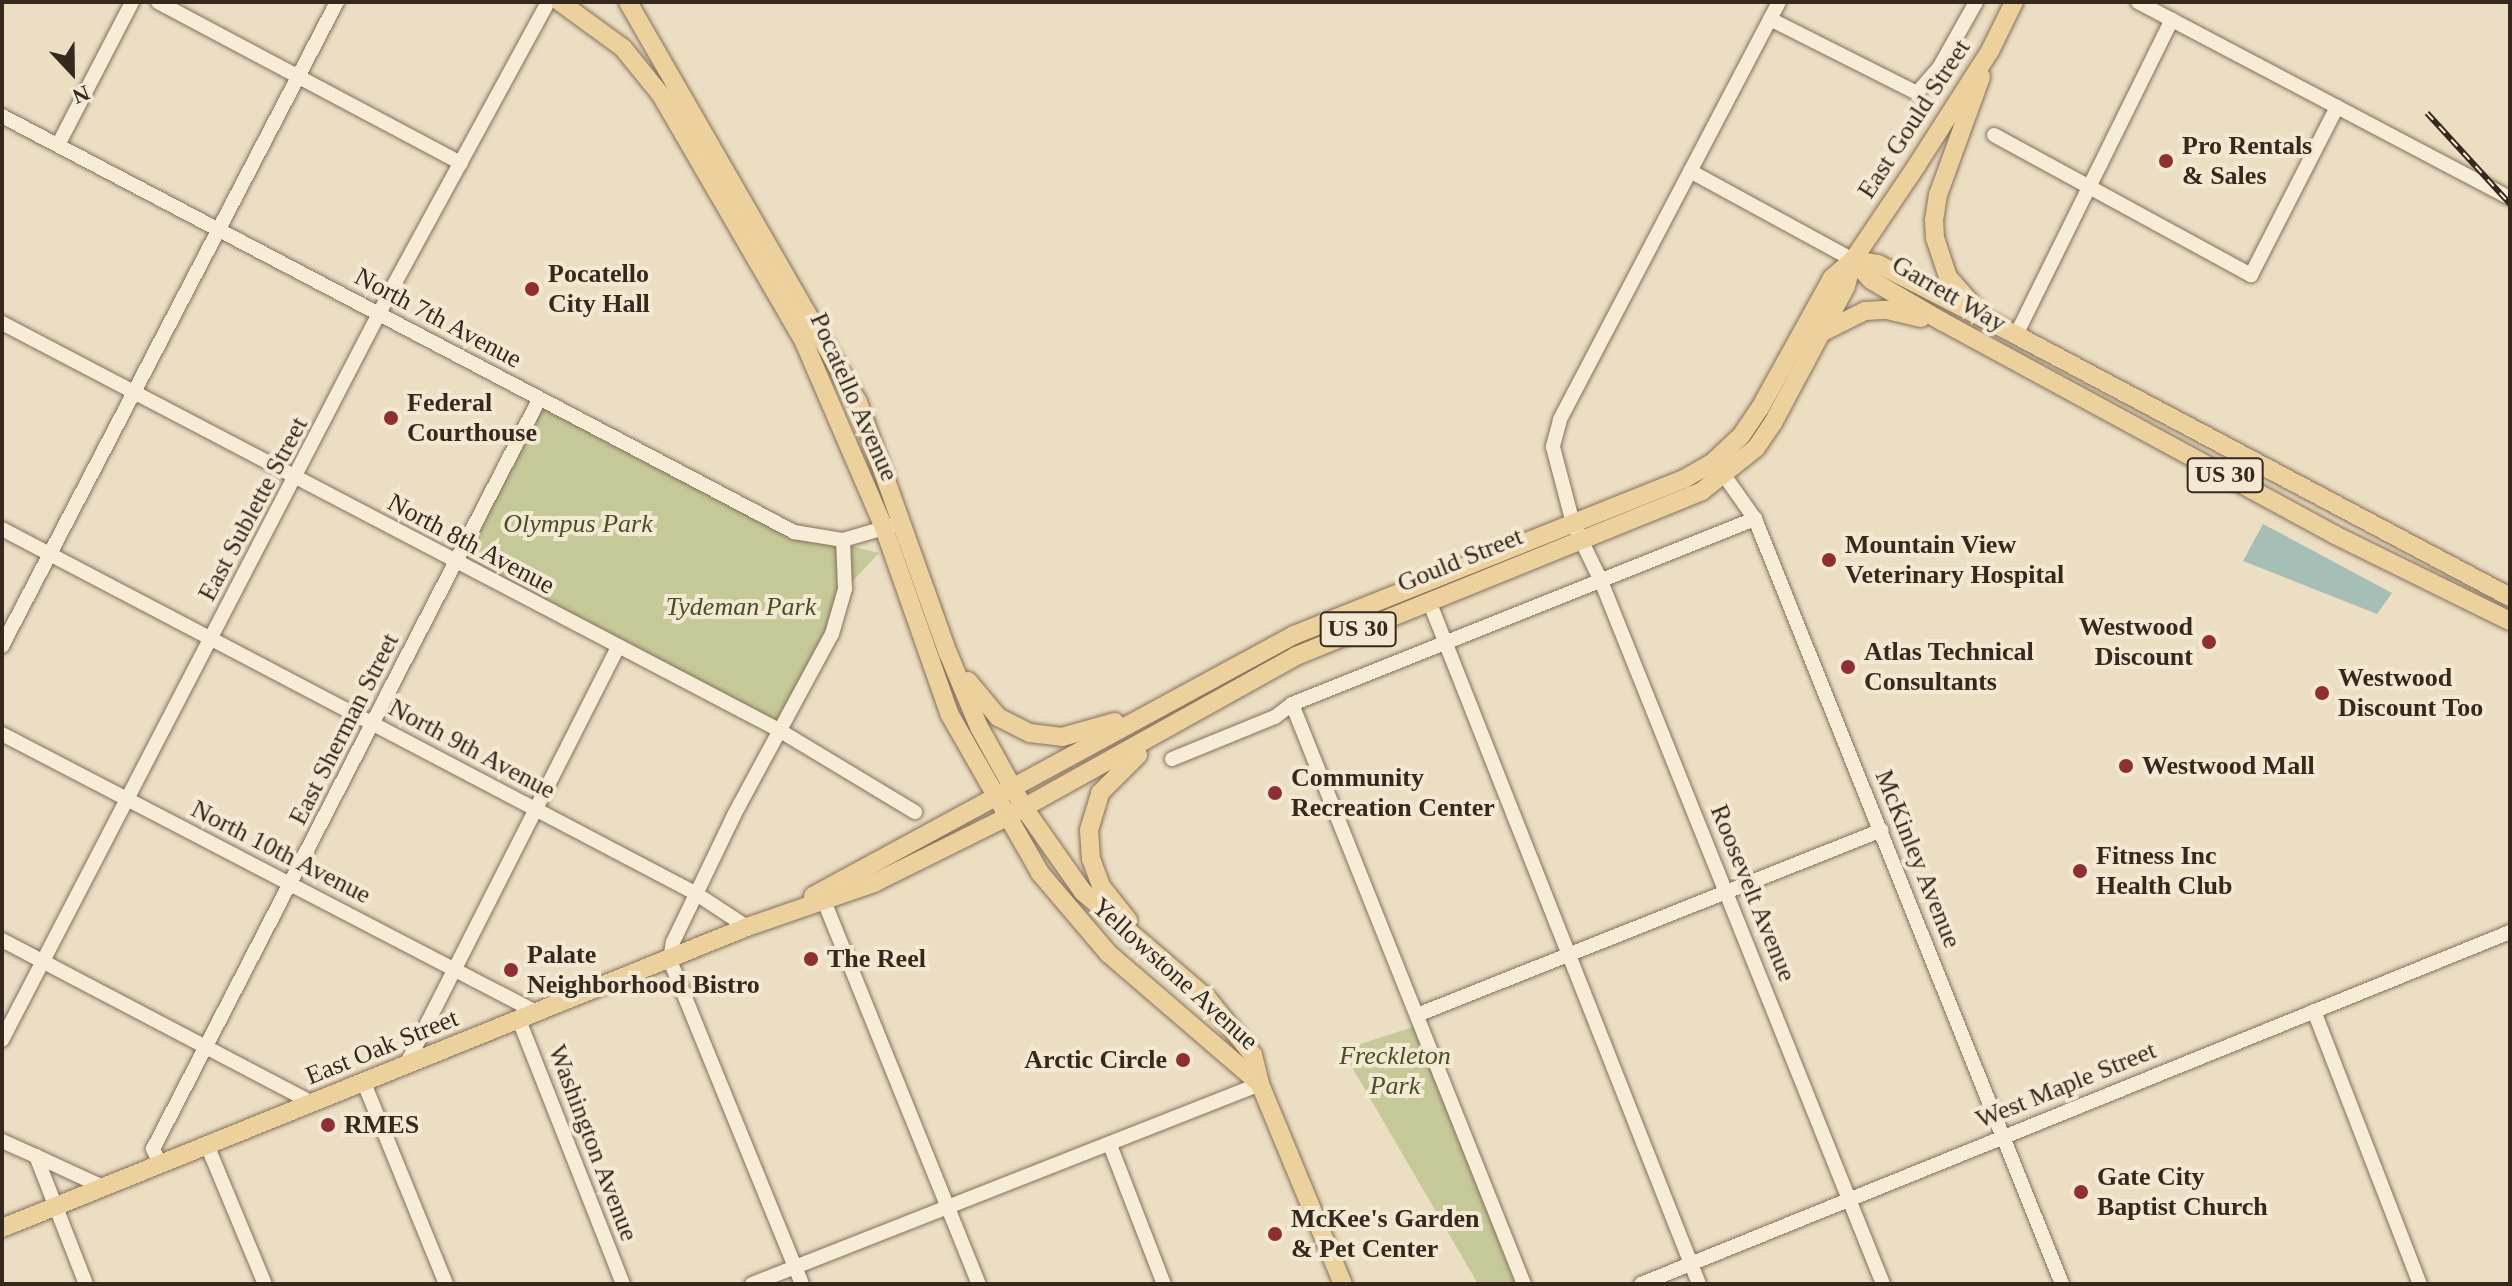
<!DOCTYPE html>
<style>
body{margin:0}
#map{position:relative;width:2512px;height:1286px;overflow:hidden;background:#ebdec3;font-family:Georgia,serif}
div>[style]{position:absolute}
.green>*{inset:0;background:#c5c998}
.water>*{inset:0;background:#a5beb6}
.roads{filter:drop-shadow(0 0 2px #84705b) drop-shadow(0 0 2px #84705b)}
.minor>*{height:14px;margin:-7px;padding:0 7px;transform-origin:7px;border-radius:7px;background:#f7ecd6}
.major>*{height:18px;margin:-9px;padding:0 9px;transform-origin:9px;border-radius:9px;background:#ecd19d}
.rail>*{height:6px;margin-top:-3px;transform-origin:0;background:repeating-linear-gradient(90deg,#f3e9d2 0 9px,#35291e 0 18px);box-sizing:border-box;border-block:2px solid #35291e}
.dots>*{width:22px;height:22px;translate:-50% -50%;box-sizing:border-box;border:4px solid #f3e9d2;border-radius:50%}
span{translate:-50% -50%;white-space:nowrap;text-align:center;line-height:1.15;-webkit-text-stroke:8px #f3e9d2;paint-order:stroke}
.shield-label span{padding:2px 6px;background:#f3e9d2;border:2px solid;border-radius:6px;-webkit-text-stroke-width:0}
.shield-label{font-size:24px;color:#35291e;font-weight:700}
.street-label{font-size:26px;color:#35291e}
.poi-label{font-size:26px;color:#35291e;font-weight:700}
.left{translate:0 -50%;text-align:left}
.right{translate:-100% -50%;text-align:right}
.park-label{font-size:26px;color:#475026;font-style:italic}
.frame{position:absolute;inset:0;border:4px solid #35291e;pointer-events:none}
.north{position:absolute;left:32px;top:32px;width:80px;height:80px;-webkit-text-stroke:6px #f3e9d2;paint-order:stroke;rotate:158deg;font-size:22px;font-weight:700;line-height:32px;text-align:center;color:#35291e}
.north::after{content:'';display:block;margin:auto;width:28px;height:36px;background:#35291e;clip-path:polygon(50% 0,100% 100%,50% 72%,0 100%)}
</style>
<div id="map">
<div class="green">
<div style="clip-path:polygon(539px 400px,794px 532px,879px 553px,845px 589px,841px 610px,779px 730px,455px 564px)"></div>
<div style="clip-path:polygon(1416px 1026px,1515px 1284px,1478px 1284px,1342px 1050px)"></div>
</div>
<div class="water">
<div style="clip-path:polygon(2263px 524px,2392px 593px,2377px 614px,2243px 561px)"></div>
</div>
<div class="roads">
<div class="minor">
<div style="left:158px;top:2px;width:343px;rotate:28deg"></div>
<div style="left:1779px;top:2px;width:472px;rotate:117.7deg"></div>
<div style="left:1560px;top:420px;width:28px;rotate:105deg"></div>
<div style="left:1553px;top:447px;width:79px;rotate:75.3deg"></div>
<div style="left:1573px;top:523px;width:64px;rotate:64.2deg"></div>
<div style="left:1601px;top:581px;width:757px;rotate:68.14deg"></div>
<div style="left:2138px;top:2px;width:420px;rotate:27.8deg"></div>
<div style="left:1770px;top:19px;width:165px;rotate:26.7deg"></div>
<div style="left:1917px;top:93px;width:33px;rotate:-49deg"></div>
<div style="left:1939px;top:68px;width:76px;rotate:-60.7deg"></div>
<div style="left:2px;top:116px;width:895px;rotate:27.71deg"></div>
<div style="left:794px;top:532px;width:50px;rotate:9.3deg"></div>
<div style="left:843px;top:540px;width:50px;rotate:-16.3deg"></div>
<div style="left:1994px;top:135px;width:293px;rotate:28.6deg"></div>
<div style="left:2251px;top:275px;width:189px;rotate:-62.9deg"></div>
<div style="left:58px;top:145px;width:161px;rotate:-62.6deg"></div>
<div style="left:1690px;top:171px;width:186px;rotate:28.6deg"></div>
<div style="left:2px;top:323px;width:877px;rotate:27.65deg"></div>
<div style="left:779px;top:730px;width:159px;rotate:31.1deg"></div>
<div style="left:2016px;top:335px;width:352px;rotate:-63.7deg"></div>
<div style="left:1719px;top:468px;width:62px;rotate:54.8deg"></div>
<div style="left:1755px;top:519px;width:824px;rotate:68.13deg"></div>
<div style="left:2px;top:529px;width:783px;rotate:27.71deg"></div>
<div style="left:695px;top:893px;width:62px;rotate:33.2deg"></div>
<div style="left:1429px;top:601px;width:734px;rotate:68.43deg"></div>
<div style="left:2px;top:646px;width:726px;rotate:-62.52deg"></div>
<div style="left:1292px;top:704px;width:625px;rotate:68.2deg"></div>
<div style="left:2px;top:734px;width:604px;rotate:27.5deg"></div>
<div style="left:1172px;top:759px;width:111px;rotate:-22.2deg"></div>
<div style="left:1275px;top:717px;width:21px;rotate:-37deg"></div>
<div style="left:1292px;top:704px;width:499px;rotate:-21.8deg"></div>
<div style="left:820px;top:891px;width:424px;rotate:68deg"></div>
<div style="left:2px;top:940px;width:351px;rotate:27.7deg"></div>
<div style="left:2314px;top:1011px;width:293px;rotate:68.8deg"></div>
<div style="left:1417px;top:1015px;width:500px;rotate:-21.7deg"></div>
<div style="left:519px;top:1020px;width:284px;rotate:68.5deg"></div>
<div style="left:2px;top:1040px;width:855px;rotate:-62.57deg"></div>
<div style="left:396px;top:281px;width:318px;rotate:-61.4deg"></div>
<div style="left:406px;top:1065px;width:468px;rotate:-63.1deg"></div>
<div style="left:364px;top:1083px;width:217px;rotate:67.8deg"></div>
<div style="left:2px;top:1141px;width:37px;rotate:24deg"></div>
<div style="left:36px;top:1156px;width:137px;rotate:68.7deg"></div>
<div style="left:207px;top:1145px;width:151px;rotate:67.4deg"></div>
<div style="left:1110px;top:1145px;width:149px;rotate:68.8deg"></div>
<div style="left:36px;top:1156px;width:74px;rotate:24.8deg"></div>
<div style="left:160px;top:1164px;width:17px;rotate:-115deg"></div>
<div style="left:153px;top:1149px;width:843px;rotate:-62.74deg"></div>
<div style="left:752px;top:1284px;width:546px;rotate:-21.49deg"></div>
<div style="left:802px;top:1284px;width:350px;rotate:-112.2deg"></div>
<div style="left:670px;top:960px;width:18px;rotate:-81deg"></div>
<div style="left:673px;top:942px;width:141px;rotate:-64.3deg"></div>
<div style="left:734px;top:815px;width:206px;rotate:-61.6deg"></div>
<div style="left:832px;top:634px;width:47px;rotate:-73.9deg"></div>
<div style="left:845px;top:589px;width:49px;rotate:-92.3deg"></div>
<div style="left:1641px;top:1284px;width:938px;rotate:-22.05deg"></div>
</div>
<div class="major">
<div style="left:560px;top:2px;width:78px;rotate:36.1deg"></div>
<div style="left:623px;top:48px;width:60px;rotate:51deg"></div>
<div style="left:661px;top:95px;width:285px;rotate:59.9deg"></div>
<div style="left:804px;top:342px;width:202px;rotate:66.7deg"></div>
<div style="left:884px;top:528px;width:198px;rotate:70.6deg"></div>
<div style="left:950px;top:715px;width:182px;rotate:60.3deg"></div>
<div style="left:1040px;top:873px;width:106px;rotate:49.6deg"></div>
<div style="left:1109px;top:954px;width:199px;rotate:40.7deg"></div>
<div style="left:628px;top:2px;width:461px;rotate:60.1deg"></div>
<div style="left:858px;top:402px;width:267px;rotate:70.3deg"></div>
<div style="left:948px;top:653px;width:80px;rotate:67.3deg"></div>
<div style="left:979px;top:727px;width:93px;rotate:60.9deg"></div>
<div style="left:1024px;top:808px;width:103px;rotate:54.9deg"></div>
<div style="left:1083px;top:892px;width:165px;rotate:40.6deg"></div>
<div style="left:1208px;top:999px;width:72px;rotate:51.2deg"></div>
<div style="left:1253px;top:1055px;width:30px;rotate:76deg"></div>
<div style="left:1260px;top:1084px;width:217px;rotate:67.5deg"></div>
<div style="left:1853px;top:260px;width:27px;rotate:48deg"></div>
<div style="left:1871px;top:280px;width:83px;rotate:30.3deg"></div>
<div style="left:1943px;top:322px;width:446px;rotate:28.5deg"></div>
<div style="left:2335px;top:535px;width:195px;rotate:26.2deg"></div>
<div style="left:1853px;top:260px;width:25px;rotate:9deg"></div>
<div style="left:1878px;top:264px;width:155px;rotate:27.2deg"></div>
<div style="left:2016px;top:335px;width:559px;rotate:27.94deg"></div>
<div style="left:1977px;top:310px;width:44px;rotate:-131.3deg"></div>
<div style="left:1948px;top:277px;width:41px;rotate:-108.4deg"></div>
<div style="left:1935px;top:238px;width:18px;rotate:-93deg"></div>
<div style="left:1934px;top:220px;width:25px;rotate:-81deg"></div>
<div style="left:1938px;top:195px;width:126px;rotate:-70deg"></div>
<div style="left:1821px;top:333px;width:49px;rotate:-26.6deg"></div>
<div style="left:1865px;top:311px;width:22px;rotate:-3deg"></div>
<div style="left:1887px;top:310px;width:35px;rotate:13deg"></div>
<div style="left:968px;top:681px;width:47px;rotate:50.2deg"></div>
<div style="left:998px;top:717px;width:36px;rotate:27deg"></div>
<div style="left:1030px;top:733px;width:32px;rotate:7deg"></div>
<div style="left:1062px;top:737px;width:55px;rotate:-15.8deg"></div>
<div style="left:813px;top:896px;width:547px;rotate:-28.49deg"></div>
<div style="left:1294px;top:635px;width:420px;rotate:-21.8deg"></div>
<div style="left:1684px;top:479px;width:34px;rotate:-30deg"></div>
<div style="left:1713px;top:462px;width:38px;rotate:-43deg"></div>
<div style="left:1741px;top:436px;width:34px;rotate:-56deg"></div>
<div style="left:1760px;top:408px;width:149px;rotate:-61deg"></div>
<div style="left:1832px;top:278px;width:28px;rotate:-41deg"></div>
<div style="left:1853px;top:260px;width:115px;rotate:-56deg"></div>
<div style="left:1917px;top:165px;width:135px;rotate:-57.4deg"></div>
<div style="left:1990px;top:51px;width:55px;rotate:-63.9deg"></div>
<div style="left:1128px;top:920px;width:43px;rotate:-128.5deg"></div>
<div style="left:1101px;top:886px;width:29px;rotate:-110deg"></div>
<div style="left:1091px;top:859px;width:29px;rotate:-94deg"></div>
<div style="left:1089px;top:830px;width:39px;rotate:-73deg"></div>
<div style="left:1100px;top:793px;width:54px;rotate:-45deg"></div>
<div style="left:2px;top:1228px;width:804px;rotate:-22deg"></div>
<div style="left:747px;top:927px;width:134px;rotate:-19.1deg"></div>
<div style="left:874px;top:883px;width:148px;rotate:-26.4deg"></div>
<div style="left:1007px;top:817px;width:331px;rotate:-29.1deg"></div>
<div style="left:1296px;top:656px;width:438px;rotate:-22.1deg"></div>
<div style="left:1702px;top:491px;width:69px;rotate:-38.5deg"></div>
<div style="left:1756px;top:448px;width:30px;rotate:-56deg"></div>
<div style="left:1773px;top:423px;width:155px;rotate:-61.9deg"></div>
<div style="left:1846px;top:286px;width:27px;rotate:-75deg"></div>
</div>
</div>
<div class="rail">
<div style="left:2427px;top:113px;width:123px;rotate:47.6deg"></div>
</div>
<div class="dots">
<div style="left:2166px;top:161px;background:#902f33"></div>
<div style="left:532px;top:289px;background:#902f33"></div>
<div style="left:391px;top:418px;background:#902f33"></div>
<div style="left:1829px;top:560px;background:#902f33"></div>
<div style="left:2209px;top:642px;background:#902f33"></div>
<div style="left:1848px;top:667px;background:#902f33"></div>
<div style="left:2322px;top:693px;background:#902f33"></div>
<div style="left:2126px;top:766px;background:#902f33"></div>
<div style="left:1275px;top:793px;background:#902f33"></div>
<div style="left:2080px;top:871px;background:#902f33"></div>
<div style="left:811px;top:959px;background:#902f33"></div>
<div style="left:511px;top:970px;background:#902f33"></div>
<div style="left:1183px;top:1060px;background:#902f33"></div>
<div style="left:328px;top:1125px;background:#902f33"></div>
<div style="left:2081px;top:1192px;background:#902f33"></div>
<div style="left:1275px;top:1234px;background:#902f33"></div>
</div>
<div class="shield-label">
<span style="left:2225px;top:475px">US 30</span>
<span style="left:1358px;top:629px">US 30</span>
</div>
<div class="street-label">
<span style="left:1914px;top:119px;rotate:-57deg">East Gould Street</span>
<span style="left:1949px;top:294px;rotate:30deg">Garrett Way</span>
<span style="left:438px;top:318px;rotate:28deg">North 7th Avenue</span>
<span style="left:854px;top:397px;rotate:66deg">Pocatello Avenue</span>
<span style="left:253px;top:509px;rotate:-62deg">East Sublette Street</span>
<span style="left:471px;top:544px;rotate:28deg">North 8th Avenue</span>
<span style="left:1460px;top:560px;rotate:-22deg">Gould Street</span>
<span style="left:344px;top:729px;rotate:-63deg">East Sherman Street</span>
<span style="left:472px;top:749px;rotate:28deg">North 9th Avenue</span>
<span style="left:281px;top:852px;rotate:27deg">North 10th Avenue</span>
<span style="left:1918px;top:859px;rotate:68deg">McKinley Avenue</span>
<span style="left:1753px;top:893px;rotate:68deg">Roosevelt Avenue</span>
<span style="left:1175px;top:974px;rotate:42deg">Yellowstone Avenue</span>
<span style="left:382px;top:1047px;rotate:-22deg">East Oak Street</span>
<span style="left:2066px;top:1085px;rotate:-22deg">West Maple Street</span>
<span style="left:593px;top:1143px;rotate:69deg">Washington Avenue</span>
</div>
<div class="poi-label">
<span class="left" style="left:2182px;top:161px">Pro Rentals<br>&amp; Sales</span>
<span class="left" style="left:548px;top:289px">Pocatello<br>City Hall</span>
<span class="left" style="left:407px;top:418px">Federal<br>Courthouse</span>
<span class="left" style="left:1845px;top:560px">Mountain View<br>Veterinary Hospital</span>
<span class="right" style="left:2193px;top:642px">Westwood<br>Discount</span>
<span class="left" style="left:1864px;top:667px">Atlas Technical<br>Consultants</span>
<span class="left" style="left:2338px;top:693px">Westwood<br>Discount Too</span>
<span class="left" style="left:2142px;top:766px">Westwood Mall</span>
<span class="left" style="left:1291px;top:793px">Community<br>Recreation Center</span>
<span class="left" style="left:2096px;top:871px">Fitness Inc<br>Health Club</span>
<span class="left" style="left:527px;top:970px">Palate<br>Neighborhood Bistro</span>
<span class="left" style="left:827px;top:959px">The Reel</span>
<span class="right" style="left:1167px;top:1060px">Arctic Circle</span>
<span class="left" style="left:344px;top:1125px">RMES</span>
<span class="left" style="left:2097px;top:1192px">Gate City<br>Baptist Church</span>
<span class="left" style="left:1291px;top:1234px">McKee's Garden<br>&amp; Pet Center</span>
</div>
<div class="park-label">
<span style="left:578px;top:524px">Olympus Park</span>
<span style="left:741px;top:607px">Tydeman Park</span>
<span style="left:1395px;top:1071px">Freckleton<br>Park</span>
</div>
<div class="frame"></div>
<div class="north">N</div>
</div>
